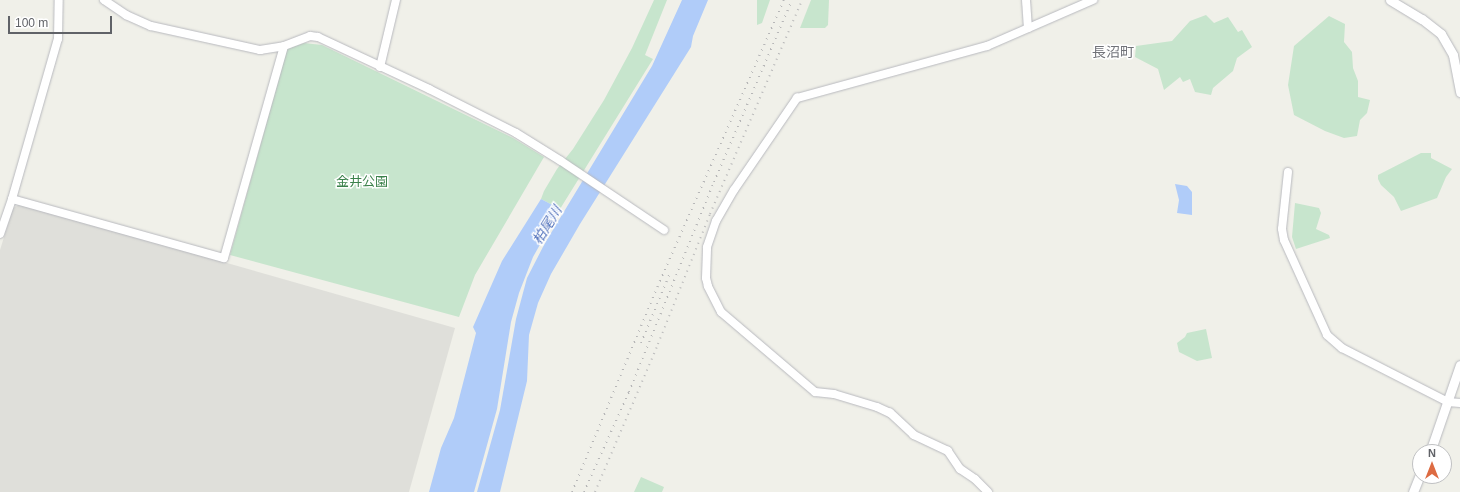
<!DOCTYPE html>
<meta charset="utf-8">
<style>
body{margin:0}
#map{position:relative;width:1460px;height:492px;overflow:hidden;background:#f0f0e9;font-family:Helvetica,"Noto Sans JP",sans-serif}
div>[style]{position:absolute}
.industrial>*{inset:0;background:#dfdfda}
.green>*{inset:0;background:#c7e5cd}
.water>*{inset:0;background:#b0ccf9}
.roads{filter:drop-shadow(0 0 1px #b8b9be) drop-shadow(0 0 1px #b8b9be)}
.tertiary>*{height:8px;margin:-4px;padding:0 4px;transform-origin:4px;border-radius:4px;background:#fff}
.secondary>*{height:9px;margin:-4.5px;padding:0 4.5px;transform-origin:4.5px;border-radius:4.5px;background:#fff}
.rail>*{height:2px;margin-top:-1px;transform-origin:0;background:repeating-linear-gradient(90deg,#b6b6b7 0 1px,transparent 0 6px)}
span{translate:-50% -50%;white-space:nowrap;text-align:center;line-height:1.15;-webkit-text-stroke:3px #fff;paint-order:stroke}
.park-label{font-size:13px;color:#3c824c}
.neighbourhood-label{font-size:14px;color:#717379}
.water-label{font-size:14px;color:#5373bc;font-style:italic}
.north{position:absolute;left:1412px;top:444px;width:40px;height:40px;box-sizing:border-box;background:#fff;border:1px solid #bfc0c2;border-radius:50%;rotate:0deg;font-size:11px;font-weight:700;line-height:16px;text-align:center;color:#606267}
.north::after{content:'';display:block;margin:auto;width:14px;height:18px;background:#dd6b42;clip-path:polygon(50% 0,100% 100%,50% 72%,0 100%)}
.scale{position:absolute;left:8px;top:16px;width:104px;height:18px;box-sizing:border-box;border:2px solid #606267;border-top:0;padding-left:5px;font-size:12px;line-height:14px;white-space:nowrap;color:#606267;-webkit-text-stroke:3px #fff;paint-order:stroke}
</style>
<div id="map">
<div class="industrial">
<div style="clip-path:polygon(20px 204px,455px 328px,409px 492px,0 492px,0 250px,13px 208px)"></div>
</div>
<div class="green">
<div style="clip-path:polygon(654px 0,667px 0,645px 55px,653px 59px,560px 209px,541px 199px,544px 191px,557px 169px,573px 149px,604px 100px,632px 48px)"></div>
<div style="clip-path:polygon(757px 0,770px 0,762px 23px,757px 25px)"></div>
<div style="clip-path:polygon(811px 0,829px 0,828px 25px,825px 28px,800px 28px)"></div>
<div style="clip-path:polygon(1206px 15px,1214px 23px,1228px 17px,1238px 32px,1242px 30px,1252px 47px,1237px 58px,1233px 71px,1213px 88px,1211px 95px,1195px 92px,1190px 79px,1183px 82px,1180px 77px,1164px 90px,1158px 69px,1135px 57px,1136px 46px,1172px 41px,1190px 21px)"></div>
<div style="clip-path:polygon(1329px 16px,1345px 24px,1344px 42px,1352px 52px,1353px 68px,1358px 81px,1358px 97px,1370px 100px,1367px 113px,1360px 120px,1357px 136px,1344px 138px,1325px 131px,1294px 115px,1288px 85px,1294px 46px)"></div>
<div style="clip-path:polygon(304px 43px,322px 45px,513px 138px,544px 157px,475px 275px,459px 317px,230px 255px,287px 49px)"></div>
<div style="clip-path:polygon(1421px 153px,1431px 153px,1431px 158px,1452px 169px,1446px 177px,1437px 198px,1401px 211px,1394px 197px,1381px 185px,1378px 179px,1378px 175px)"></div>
<div style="clip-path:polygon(1295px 203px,1319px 208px,1321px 213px,1316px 229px,1329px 235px,1330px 238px,1296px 249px,1292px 237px)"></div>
<div style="clip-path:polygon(1206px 329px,1212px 358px,1197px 361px,1179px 352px,1177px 343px,1185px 337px,1187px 333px)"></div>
<div style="clip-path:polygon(641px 477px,664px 487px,662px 492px,634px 492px)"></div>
</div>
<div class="water">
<div style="clip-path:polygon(682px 0,708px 0,693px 36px,691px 47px,580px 224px,551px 274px,538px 303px,529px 335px,527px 381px,500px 492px,477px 492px,500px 410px,516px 319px,527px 278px,545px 243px,652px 66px)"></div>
<div style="clip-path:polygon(1175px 184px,1187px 186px,1192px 192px,1192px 215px,1177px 213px,1179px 200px)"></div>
<div style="clip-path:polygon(541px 199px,560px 209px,533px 257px,519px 293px,511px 322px,497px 409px,474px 492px,429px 492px,441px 448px,454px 418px,476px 333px,473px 327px,502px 261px)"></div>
</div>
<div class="roads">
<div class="tertiary">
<div style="left:104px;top:0;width:27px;rotate:34deg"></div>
<div style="left:126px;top:15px;width:27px;rotate:24deg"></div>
<div style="left:151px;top:26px;width:112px;rotate:12.4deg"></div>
<div style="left:260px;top:50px;width:24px;rotate:-9deg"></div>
<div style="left:1026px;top:0;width:28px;rotate:86deg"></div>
<div style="left:380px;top:67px;width:69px;rotate:-76.6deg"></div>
<div style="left:1288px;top:172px;width:57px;rotate:96deg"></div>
<div style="left:1282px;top:229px;width:11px;rotate:80deg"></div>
<div style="left:1284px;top:240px;width:104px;rotate:65.6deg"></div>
<div style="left:1327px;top:335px;width:20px;rotate:41deg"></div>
<div style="left:1342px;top:348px;width:119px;rotate:27deg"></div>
<div style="left:1448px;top:402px;width:12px;rotate:5deg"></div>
<div style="left:12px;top:199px;width:220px;rotate:15.6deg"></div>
<div style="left:224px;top:258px;width:220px;rotate:-74.2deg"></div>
<div style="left:284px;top:46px;width:28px;rotate:-21deg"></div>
<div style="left:310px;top:36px;width:8px;rotate:7deg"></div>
<div style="left:318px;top:37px;width:123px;rotate:25.1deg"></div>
<div style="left:429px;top:89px;width:97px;rotate:26.8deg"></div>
<div style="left:516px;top:133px;width:53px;rotate:31.9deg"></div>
<div style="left:561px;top:161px;width:124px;rotate:33.8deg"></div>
<div style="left:0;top:234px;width:37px;rotate:-71deg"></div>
<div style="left:12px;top:199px;width:166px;rotate:-74deg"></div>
<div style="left:58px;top:39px;width:39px;rotate:-89deg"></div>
<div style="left:988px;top:492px;width:18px;rotate:-135deg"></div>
<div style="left:975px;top:479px;width:18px;rotate:-146deg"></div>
<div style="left:960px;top:469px;width:22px;rotate:-124deg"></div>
<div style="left:948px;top:451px;width:38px;rotate:-155deg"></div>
<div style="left:914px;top:435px;width:33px;rotate:-137deg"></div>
<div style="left:890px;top:413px;width:14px;rotate:-155deg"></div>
<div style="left:877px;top:407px;width:45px;rotate:-163.2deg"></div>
<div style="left:834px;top:394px;width:19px;rotate:-174deg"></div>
<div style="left:815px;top:392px;width:123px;rotate:-139.6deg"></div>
<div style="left:721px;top:312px;width:29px;rotate:-117deg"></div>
<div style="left:708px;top:286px;width:8px;rotate:-104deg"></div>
<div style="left:706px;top:278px;width:31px;rotate:-88deg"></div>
<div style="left:707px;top:247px;width:28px;rotate:-71deg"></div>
<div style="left:716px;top:221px;width:36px;rotate:-60deg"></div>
<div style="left:734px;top:190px;width:112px;rotate:-55.6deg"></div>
<div style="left:797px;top:98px;width:197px;rotate:-15.3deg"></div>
<div style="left:987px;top:46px;width:116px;rotate:-23.5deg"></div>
</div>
<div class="secondary">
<div style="left:1390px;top:0;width:37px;rotate:31deg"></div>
<div style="left:1422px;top:19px;width:24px;rotate:38deg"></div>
<div style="left:1441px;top:34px;width:24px;rotate:60deg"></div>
<div style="left:1453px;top:55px;width:38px;rotate:79deg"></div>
<div style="left:1430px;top:452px;width:92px;rotate:-71deg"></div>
<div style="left:1413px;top:492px;width:18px;rotate:-68deg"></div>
</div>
</div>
<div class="rail">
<div style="left:641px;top:343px;width:76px;rotate:-67.5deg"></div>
<div style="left:572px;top:492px;width:229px;rotate:-67.4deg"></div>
<div style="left:660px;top:281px;width:307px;rotate:-66.2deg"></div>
<div style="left:584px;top:492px;width:110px;rotate:-65.8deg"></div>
<div style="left:629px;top:392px;width:227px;rotate:-68deg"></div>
<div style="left:714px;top:182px;width:198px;rotate:-66.8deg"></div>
<div style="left:595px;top:492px;width:161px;rotate:-66.9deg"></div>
<div style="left:658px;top:344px;width:140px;rotate:-68.2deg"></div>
<div style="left:710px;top:214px;width:233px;rotate:-66.7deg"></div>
</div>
<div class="park-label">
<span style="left:362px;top:182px">金井公園</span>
</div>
<div class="neighbourhood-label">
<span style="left:1113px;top:52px">長沼町</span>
</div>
<div class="water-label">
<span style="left:547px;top:225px;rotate:-58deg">柏尾川</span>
</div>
<div class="north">N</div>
<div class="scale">100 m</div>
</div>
